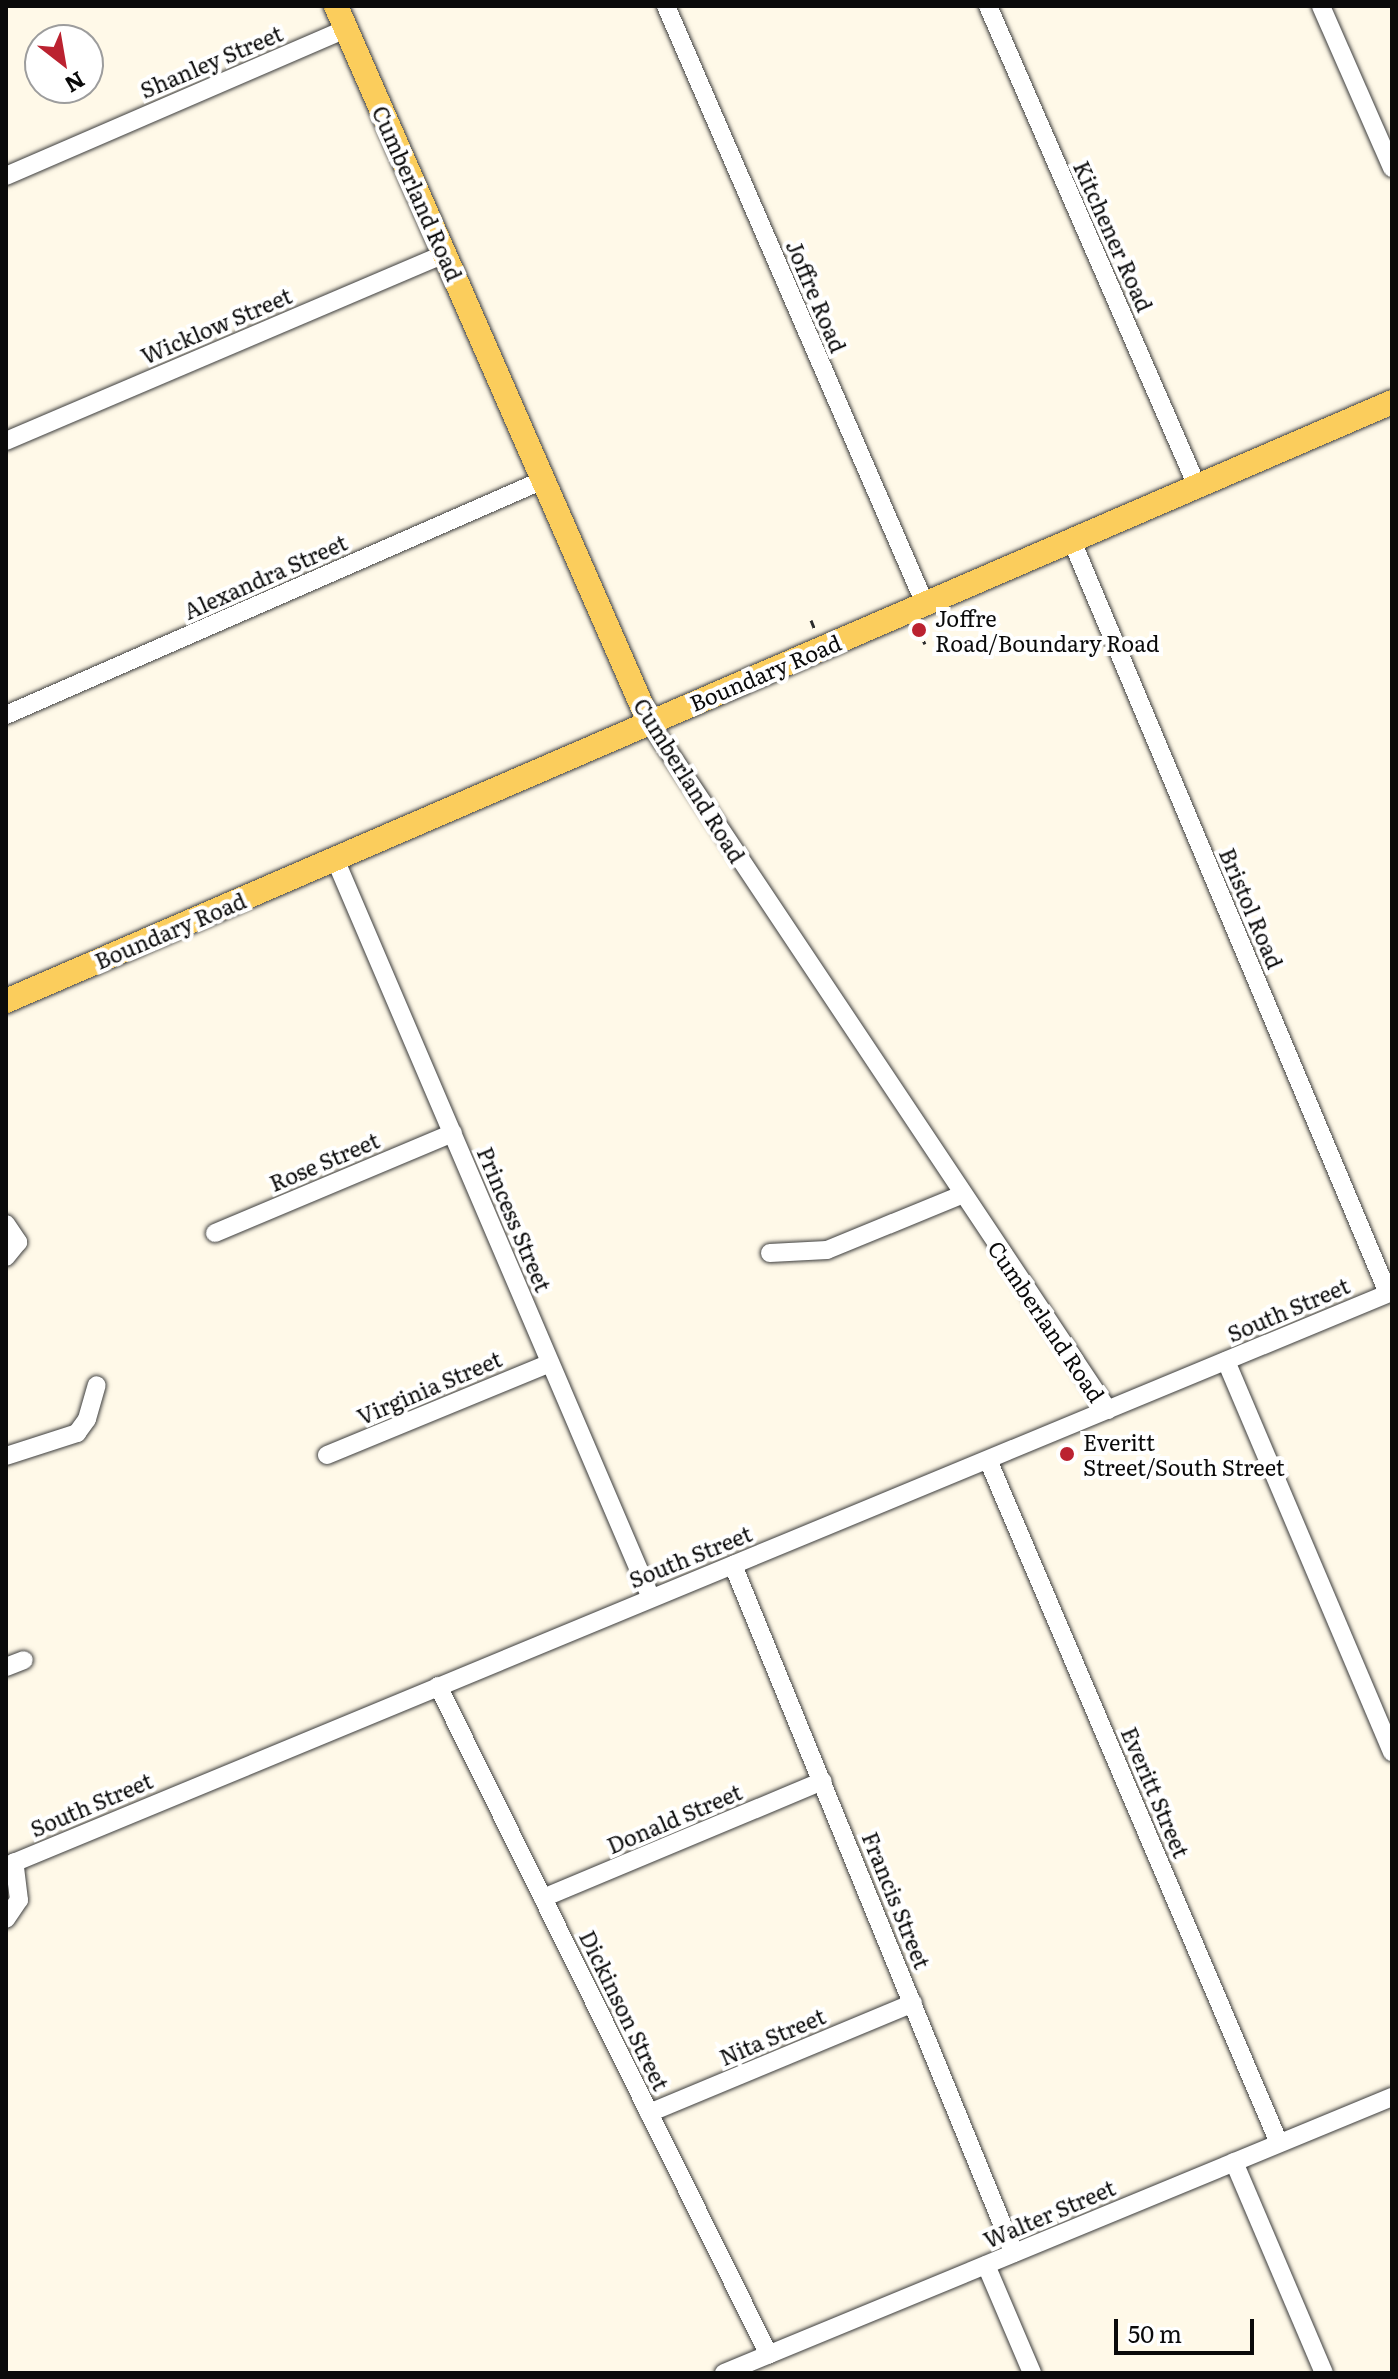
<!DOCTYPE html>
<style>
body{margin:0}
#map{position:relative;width:1398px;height:2379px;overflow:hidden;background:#fff9e8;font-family:Literata,serif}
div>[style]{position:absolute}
.path>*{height:3px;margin-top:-1.5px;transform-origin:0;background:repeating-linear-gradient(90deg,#2c2c2c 0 8px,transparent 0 12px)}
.roads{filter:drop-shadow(0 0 2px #3d3d3d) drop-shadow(0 0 2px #3d3d3d)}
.minor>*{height:18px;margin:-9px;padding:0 9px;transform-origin:9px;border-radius:9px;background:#fff}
.major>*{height:24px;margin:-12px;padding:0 12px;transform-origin:12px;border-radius:12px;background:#fbcd5c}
.dots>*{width:22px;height:22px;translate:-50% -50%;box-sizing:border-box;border:4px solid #fff;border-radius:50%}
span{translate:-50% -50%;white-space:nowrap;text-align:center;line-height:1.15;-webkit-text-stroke:8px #fff;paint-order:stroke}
.street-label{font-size:22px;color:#0a0a0a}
.poi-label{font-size:22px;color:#0a0a0a}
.left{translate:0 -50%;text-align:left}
.frame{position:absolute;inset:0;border:8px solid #0a0a0a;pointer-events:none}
.north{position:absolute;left:24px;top:24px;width:80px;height:80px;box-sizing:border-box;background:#fff;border:2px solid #9d9d9d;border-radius:50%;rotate:149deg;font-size:22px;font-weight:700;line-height:32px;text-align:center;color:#0a0a0a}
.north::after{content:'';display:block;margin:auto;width:28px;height:36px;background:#bb2230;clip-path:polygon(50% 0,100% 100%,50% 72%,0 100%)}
.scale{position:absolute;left:1114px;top:2319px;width:140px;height:36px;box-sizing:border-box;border:4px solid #0a0a0a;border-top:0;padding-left:10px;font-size:24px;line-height:28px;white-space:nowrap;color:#0a0a0a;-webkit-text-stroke:6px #fff;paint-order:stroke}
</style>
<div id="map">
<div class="path">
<div style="left:811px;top:620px;width:11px;rotate:68deg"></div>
<div style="left:919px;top:630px;width:15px;rotate:67deg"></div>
</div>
<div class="roads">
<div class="minor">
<div style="left:666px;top:6px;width:652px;rotate:66.58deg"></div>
<div style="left:988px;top:6px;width:524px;rotate:66.47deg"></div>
<div style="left:1321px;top:6px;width:177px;rotate:66.3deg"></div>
<div style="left:6px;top:176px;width:370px;rotate:-23.4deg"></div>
<div style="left:6px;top:441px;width:476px;rotate:-23.1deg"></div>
<div style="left:1072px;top:541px;width:816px;rotate:67.21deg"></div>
<div style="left:6px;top:715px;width:586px;rotate:-23.63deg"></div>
<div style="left:649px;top:722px;width:827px;rotate:56.29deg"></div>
<div style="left:335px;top:859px;width:804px;rotate:66.85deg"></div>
<div style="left:6px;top:1224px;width:22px;rotate:56deg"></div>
<div style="left:18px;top:1242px;width:19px;rotate:129deg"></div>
<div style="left:215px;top:1233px;width:258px;rotate:-22.8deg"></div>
<div style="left:770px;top:1253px;width:57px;rotate:-3deg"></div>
<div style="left:827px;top:1250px;width:145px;rotate:-22.3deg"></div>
<div style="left:1226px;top:1361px;width:425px;rotate:67deg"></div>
<div style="left:327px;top:1455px;width:241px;rotate:-22.4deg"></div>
<div style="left:6px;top:1456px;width:75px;rotate:-17.9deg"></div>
<div style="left:77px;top:1433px;width:17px;rotate:-54deg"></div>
<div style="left:87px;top:1419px;width:35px;rotate:-74deg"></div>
<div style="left:988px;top:1460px;width:742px;rotate:66.92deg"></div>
<div style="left:733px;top:1565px;width:743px;rotate:67.78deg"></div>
<div style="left:6px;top:1667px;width:19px;rotate:-21deg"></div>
<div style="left:438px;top:1686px;width:746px;rotate:63.68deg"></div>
<div style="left:6px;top:1866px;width:1500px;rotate:-22.5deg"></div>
<div style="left:543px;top:1898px;width:303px;rotate:-22.7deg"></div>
<div style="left:6px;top:1919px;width:23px;rotate:-56deg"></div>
<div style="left:19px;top:1900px;width:38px;rotate:-97deg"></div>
<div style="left:649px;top:2113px;width:286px;rotate:-22.6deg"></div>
<div style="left:1234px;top:2162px;width:229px;rotate:66.9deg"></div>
<div style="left:986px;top:2265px;width:117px;rotate:66.9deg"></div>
<div style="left:724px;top:2373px;width:723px;rotate:-22.45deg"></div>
</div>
<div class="major">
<div style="left:336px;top:6px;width:781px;rotate:66.39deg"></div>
<div style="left:6px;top:1001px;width:1510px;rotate:-23.37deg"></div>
</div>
</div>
<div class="dots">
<div style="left:919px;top:630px;background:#bb2230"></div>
<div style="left:1067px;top:1454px;background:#bb2230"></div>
</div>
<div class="street-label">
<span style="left:211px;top:61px;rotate:-23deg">Shanley Street</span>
<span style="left:418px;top:193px;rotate:66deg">Cumberland Road</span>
<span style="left:1114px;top:236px;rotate:66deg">Kitchener Road</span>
<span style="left:817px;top:296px;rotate:67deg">Joffre Road</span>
<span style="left:216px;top:325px;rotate:-23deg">Wicklow Street</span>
<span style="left:265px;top:576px;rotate:-24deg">Alexandra Street</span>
<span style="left:765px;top:672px;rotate:-23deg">Boundary Road</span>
<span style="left:690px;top:780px;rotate:58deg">Cumberland Road</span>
<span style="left:1252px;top:908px;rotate:67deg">Bristol Road</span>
<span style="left:170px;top:930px;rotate:-23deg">Boundary Road</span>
<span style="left:324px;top:1161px;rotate:-23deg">Rose Street</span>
<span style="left:515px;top:1219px;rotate:67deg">Princess Street</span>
<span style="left:1288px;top:1309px;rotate:-23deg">South Street</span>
<span style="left:1047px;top:1321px;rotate:56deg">Cumberland Road</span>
<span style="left:429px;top:1387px;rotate:-23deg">Virginia Street</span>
<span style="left:690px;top:1556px;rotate:-22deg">South Street</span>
<span style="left:1156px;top:1792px;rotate:67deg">Everitt Street</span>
<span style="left:91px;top:1804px;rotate:-23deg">South Street</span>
<span style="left:674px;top:1818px;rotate:-23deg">Donald Street</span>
<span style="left:897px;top:1900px;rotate:68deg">Francis Street</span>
<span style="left:625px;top:2010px;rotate:64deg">Dickinson Street</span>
<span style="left:772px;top:2036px;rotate:-23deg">Nita Street</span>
<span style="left:1049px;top:2213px;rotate:-23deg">Walter Street</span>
</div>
<div class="poi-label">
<span class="left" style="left:935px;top:630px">Joffre<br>Road/Boundary Road</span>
<span class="left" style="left:1083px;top:1454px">Everitt<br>Street/South Street</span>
</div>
<div class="frame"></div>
<div class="north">N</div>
<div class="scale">50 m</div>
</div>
